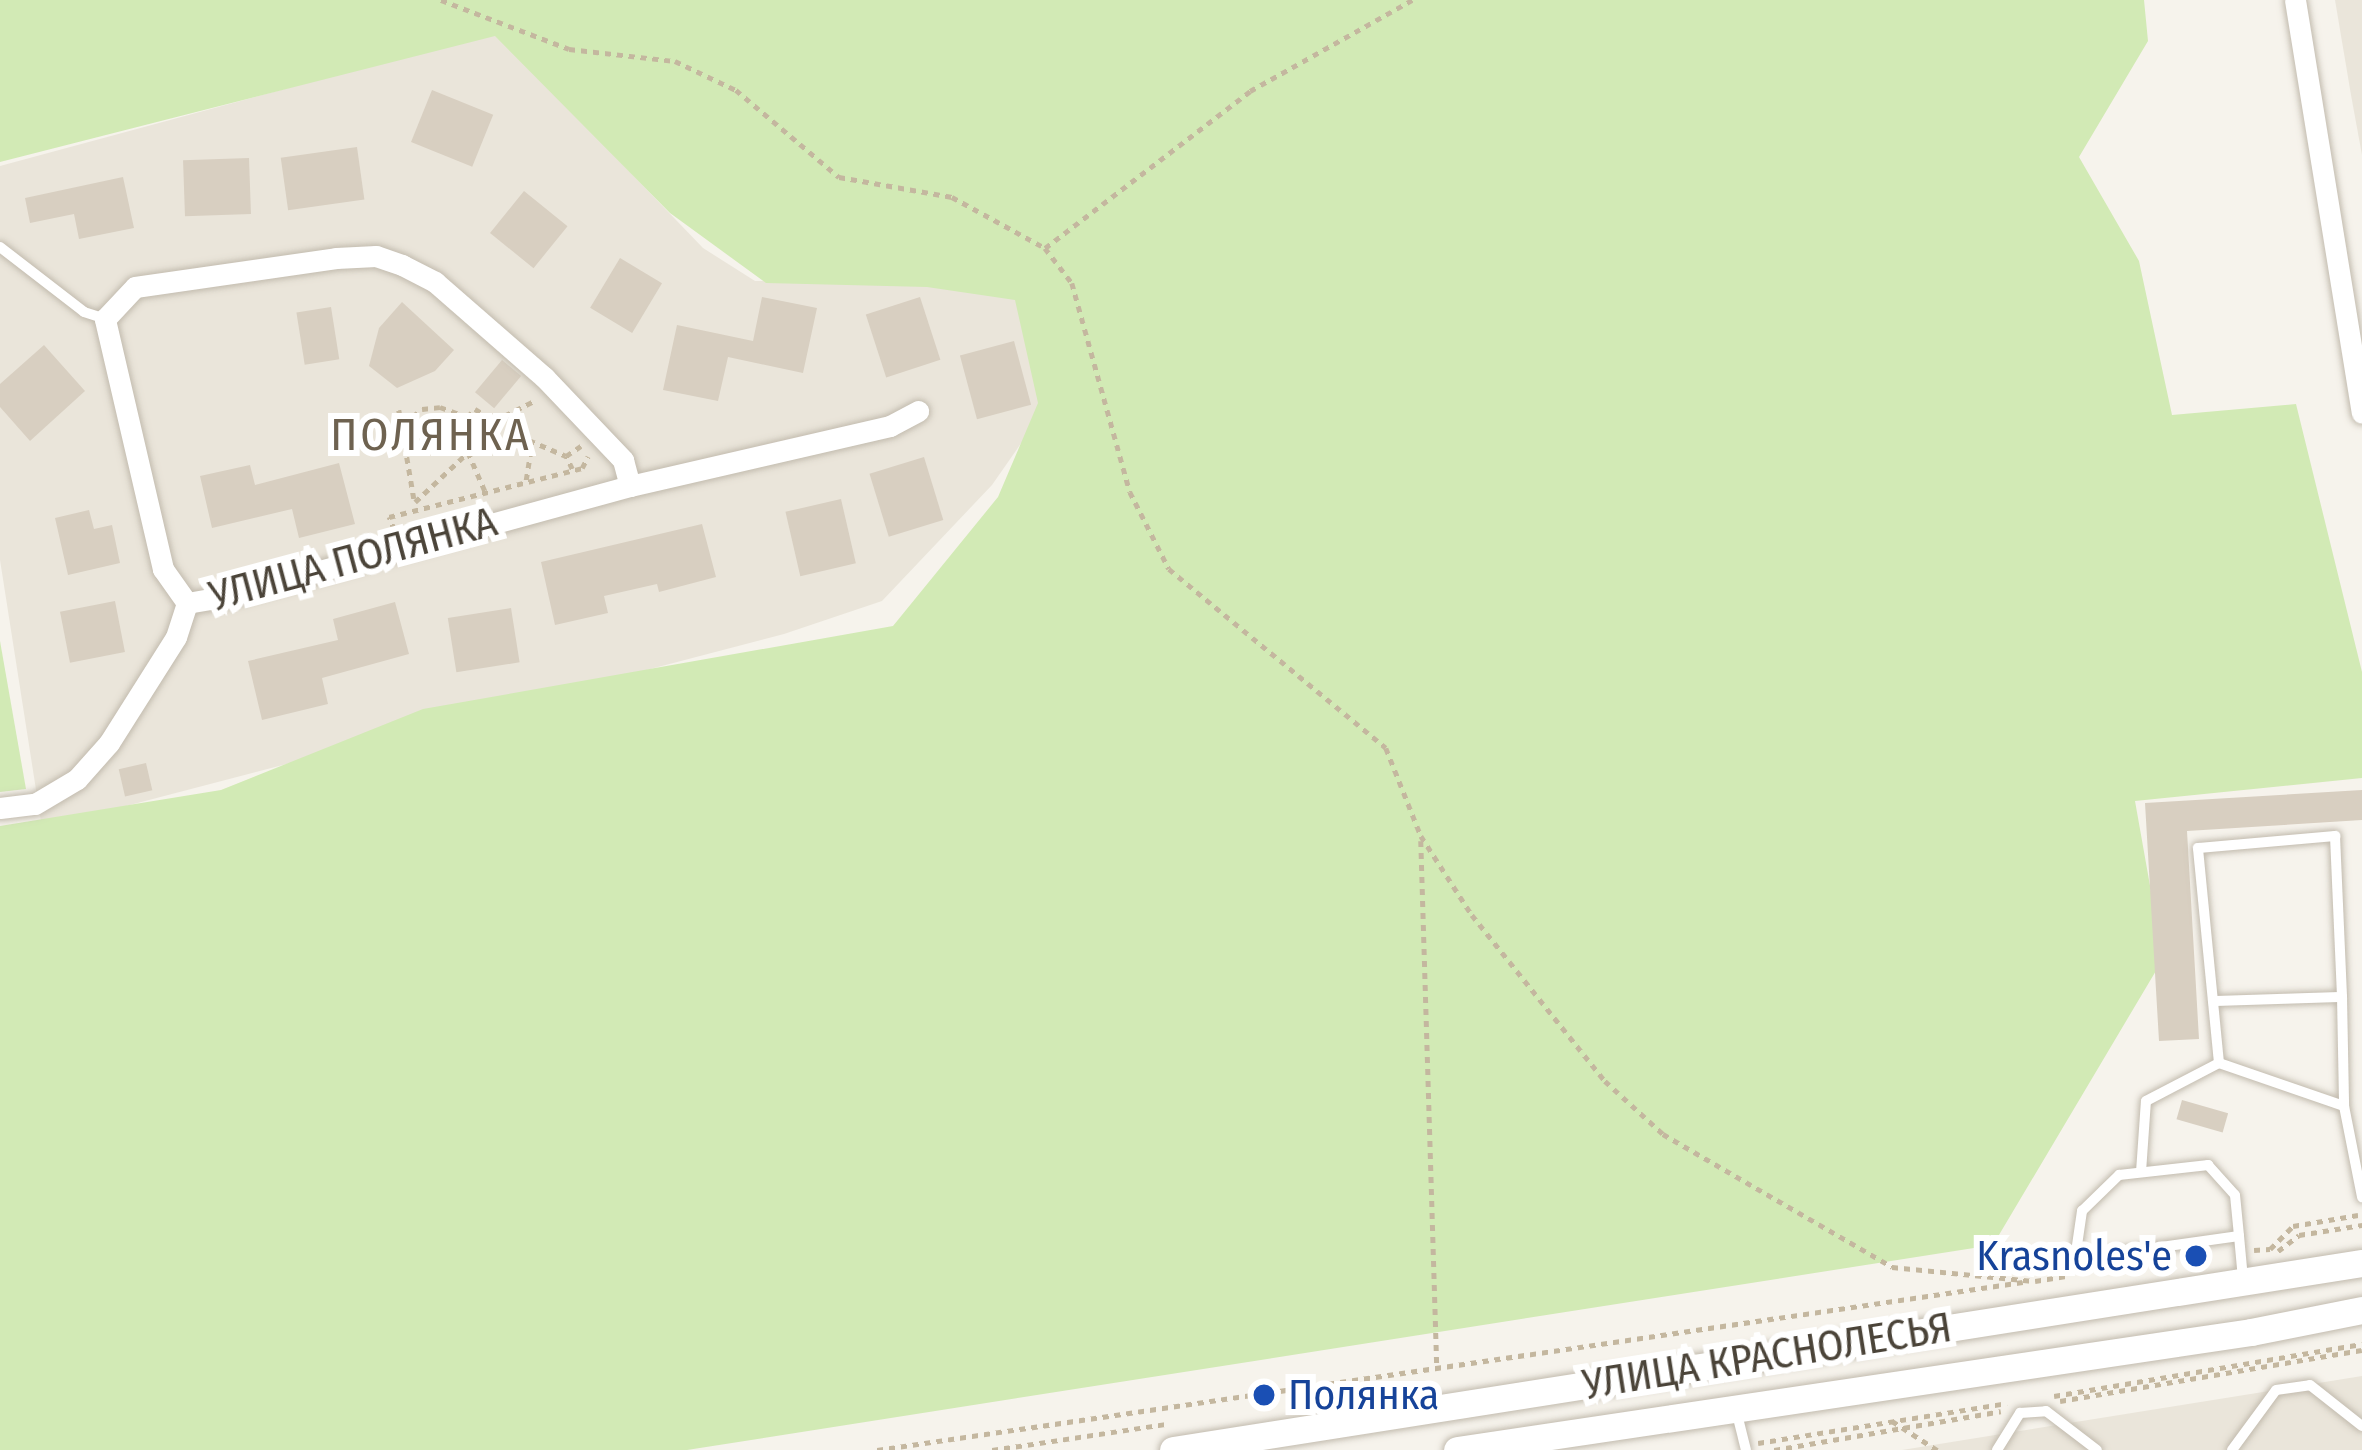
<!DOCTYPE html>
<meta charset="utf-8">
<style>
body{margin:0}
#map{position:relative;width:2362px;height:1450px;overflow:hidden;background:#f6f3ec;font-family:"Fira Sans Condensed",sans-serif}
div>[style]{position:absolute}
.residential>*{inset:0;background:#eae5da}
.green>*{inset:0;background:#d2eab5}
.building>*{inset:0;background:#d8cfc1;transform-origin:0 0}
.path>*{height:4.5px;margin-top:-2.25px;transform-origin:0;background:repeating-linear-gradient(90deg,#c4b79f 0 6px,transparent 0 12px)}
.roads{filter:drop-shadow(0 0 3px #c2bbae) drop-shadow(0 0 3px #c2bbae)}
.service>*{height:10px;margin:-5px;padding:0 5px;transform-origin:5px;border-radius:5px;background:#fff}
.minor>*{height:21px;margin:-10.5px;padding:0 10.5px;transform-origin:10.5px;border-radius:10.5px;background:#fff}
.tertiary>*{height:27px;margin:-13.5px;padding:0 13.5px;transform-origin:13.5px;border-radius:13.5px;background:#fff}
.dots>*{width:33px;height:33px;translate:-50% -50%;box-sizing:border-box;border:6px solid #fff;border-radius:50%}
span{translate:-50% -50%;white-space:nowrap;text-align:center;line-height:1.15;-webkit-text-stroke:12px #fff;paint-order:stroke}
.street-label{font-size:42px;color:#4b4439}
.transit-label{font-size:42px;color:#164399}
.right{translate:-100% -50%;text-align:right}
.left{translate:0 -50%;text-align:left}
.neighbourhood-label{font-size:45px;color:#6e6250;letter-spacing:3px}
</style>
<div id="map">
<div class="residential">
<div style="clip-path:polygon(2335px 0,2362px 0,2362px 155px,2351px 95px)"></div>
<div style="clip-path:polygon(495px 32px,703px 248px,755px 281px,906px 282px,1016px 296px,1045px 409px,992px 485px,882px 601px,784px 634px,42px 828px,0 560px,0 166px)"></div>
<div style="clip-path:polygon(2362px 1376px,2362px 1450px,1902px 1450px)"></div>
</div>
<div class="green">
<div style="clip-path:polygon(0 0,2144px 0,2148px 41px,2079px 157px,2139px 261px,2172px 415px,2296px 404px,2362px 672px,2362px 778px,2135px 801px,2163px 959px,1993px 1245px,687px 1450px,0 1450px,0 826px,221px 790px,423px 709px,893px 626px,998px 497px,1038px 403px,1015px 300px,927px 287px,766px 283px,670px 213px,495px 36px,0 162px)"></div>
<div style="clip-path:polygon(0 641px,26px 789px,0 792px)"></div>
</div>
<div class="building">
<div style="left:432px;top:90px;width:66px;height:56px;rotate:22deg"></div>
<div style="left:357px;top:147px;width:53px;height:77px;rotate:82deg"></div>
<div style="left:249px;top:158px;width:56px;height:66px;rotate:88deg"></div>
<div style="clip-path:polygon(123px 177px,134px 228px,79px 239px,74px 214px,30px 223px,25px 198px)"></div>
<div style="left:524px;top:191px;width:56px;height:54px;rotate:39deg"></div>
<div style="left:620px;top:258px;width:49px;height:58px;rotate:31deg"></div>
<div style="clip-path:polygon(762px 297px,817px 308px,803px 373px,728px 357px,718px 401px,663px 390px,677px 325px,753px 341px)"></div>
<div style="left:920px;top:297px;width:66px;height:57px;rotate:72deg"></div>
<div style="clip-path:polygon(402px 302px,454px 350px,435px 371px,397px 388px,369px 366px,379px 328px)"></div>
<div style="left:331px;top:307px;width:53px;height:35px;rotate:81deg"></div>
<div style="left:1014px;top:341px;width:66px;height:56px;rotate:75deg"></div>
<div style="clip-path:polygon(44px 345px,85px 391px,30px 441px,0 407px,0 384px)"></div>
<div style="left:502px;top:360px;width:25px;height:42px;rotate:40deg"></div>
<div style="left:924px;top:457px;width:66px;height:57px;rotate:73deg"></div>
<div style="clip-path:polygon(339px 463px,355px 524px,299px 538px,292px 509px,212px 528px,200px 476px,250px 465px,255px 485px)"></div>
<div style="left:841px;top:499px;width:66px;height:57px;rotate:77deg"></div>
<div style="clip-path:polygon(89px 510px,94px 529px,112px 525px,120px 563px,68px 575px,55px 518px)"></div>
<div style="clip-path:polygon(702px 524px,716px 577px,659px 592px,657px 584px,604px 596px,608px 613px,555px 625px,541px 562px)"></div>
<div style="left:115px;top:601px;width:52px;height:56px;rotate:79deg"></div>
<div style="clip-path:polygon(395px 602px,409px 654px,322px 678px,328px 704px,262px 720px,248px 661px,338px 640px,333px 619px)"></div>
<div style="left:511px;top:608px;width:55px;height:64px;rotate:81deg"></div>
<div style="left:146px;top:763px;width:28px;height:28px;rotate:77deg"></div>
<div style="clip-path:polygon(2362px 790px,2362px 820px,2187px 831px,2199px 1039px,2159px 1041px,2145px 803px)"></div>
<div style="left:2182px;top:1100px;width:48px;height:20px;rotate:16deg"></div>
</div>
<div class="path">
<div style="left:441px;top:0;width:137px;rotate:20.9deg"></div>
<div style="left:569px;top:49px;width:107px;rotate:6.5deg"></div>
<div style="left:675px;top:61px;width:68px;rotate:25.4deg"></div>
<div style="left:736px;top:90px;width:135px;rotate:40.2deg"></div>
<div style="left:839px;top:177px;width:115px;rotate:10deg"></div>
<div style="left:952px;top:197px;width:106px;rotate:28.7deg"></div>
<div style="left:1045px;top:248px;width:44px;rotate:52.4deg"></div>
<div style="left:1072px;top:283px;width:217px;rotate:74.5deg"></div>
<div style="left:1130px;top:492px;width:86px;rotate:63.1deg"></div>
<div style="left:1169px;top:569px;width:281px;rotate:39.5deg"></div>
<div style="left:1386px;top:748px;width:95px;rotate:68.3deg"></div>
<div style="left:1421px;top:836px;width:94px;rotate:57.2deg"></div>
<div style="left:1472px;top:915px;width:213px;rotate:51.3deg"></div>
<div style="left:1605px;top:1081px;width:79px;rotate:42.4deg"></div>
<div style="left:1663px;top:1134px;width:265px;rotate:30.1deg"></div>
<div style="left:1892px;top:1267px;width:142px;rotate:5.7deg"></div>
<div style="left:1045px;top:248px;width:258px;rotate:-37.4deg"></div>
<div style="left:1250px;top:91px;width:186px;rotate:-29.3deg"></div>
<div style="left:399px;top:410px;width:90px;rotate:80.4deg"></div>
<div style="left:467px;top:417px;width:11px;rotate:-45deg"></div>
<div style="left:475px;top:409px;width:22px;rotate:32deg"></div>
<div style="left:403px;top:424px;width:24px;rotate:-38deg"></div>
<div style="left:422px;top:409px;width:18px;rotate:-6deg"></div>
<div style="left:440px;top:407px;width:29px;rotate:20deg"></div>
<div style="left:467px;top:417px;width:22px;rotate:51deg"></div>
<div style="left:496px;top:426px;width:76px;rotate:23.2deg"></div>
<div style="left:468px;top:452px;width:43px;rotate:66.4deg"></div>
<div style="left:572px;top:469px;width:14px;rotate:-115deg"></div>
<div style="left:566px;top:456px;width:18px;rotate:-34deg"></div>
<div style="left:526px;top:480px;width:36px;rotate:-81deg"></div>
<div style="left:415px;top:502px;width:111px;rotate:-43.2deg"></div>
<div style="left:496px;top:426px;width:5px;rotate:-112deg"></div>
<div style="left:494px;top:421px;width:47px;rotate:-26.6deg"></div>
<div style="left:394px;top:530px;width:14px;rotate:-111deg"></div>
<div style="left:389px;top:517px;width:199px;rotate:-14.2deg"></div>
<div style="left:582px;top:468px;width:13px;rotate:-63deg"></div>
<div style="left:1421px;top:841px;width:527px;rotate:88.26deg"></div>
<div style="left:2254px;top:1250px;width:16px;rotate:-4deg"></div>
<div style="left:2270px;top:1249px;width:33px;rotate:-45deg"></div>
<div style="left:2293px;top:1226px;width:66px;rotate:-9.6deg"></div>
<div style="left:2278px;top:1251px;width:26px;rotate:-37deg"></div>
<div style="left:2299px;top:1235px;width:64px;rotate:-9deg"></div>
<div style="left:2035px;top:1281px;width:36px;rotate:-9deg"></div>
<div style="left:2054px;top:1396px;width:312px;rotate:-9.6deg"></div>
<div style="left:2060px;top:1401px;width:306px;rotate:-9.6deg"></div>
<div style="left:1892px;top:1421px;width:54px;rotate:32.8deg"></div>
<div style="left:1758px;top:1443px;width:252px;rotate:-9.1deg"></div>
<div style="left:877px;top:1450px;width:1158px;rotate:-8.34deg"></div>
<div style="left:992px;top:1450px;width:175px;rotate:-8.5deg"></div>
<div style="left:1774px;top:1450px;width:230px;rotate:-9.7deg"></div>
</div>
<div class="roads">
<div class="service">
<div style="left:0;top:247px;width:106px;rotate:37.7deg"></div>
<div style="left:84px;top:312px;width:22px;rotate:18deg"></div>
<div style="left:2213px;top:1001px;width:129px;rotate:-1.8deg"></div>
<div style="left:2342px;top:997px;width:109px;rotate:88.9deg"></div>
<div style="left:2219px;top:1063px;width:216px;rotate:-95.6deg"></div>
<div style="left:2198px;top:848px;width:138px;rotate:-5deg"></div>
<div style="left:2335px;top:836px;width:161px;rotate:87.5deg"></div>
<div style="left:2141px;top:1172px;width:71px;rotate:-86deg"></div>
<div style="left:2146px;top:1101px;width:82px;rotate:-27.5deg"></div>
<div style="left:2219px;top:1063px;width:132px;rotate:19deg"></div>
<div style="left:2344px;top:1106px;width:93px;rotate:78.8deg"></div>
<div style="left:2239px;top:1236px;width:166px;rotate:172deg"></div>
<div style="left:2075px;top:1259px;width:49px;rotate:-81.7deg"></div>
<div style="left:2082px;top:1211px;width:52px;rotate:-44.2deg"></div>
<div style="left:2119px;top:1175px;width:90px;rotate:-6.4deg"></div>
<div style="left:2208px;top:1165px;width:40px;rotate:48deg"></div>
<div style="left:2235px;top:1195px;width:41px;rotate:84.4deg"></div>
<div style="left:2239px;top:1236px;width:43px;rotate:84.7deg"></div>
<div style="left:1736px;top:1410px;width:41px;rotate:76deg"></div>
<div style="left:1997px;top:1450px;width:44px;rotate:-58.1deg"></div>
<div style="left:2020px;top:1413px;width:26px;rotate:-4deg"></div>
<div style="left:2046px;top:1411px;width:64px;rotate:37.4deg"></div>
<div style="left:2232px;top:1450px;width:74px;rotate:-53.7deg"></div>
<div style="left:2276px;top:1390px;width:34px;rotate:-8deg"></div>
<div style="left:2310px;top:1385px;width:66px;rotate:38.3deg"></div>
</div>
<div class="minor">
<div style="left:2295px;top:0;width:418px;rotate:80.8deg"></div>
<div style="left:187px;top:603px;width:42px;rotate:-125.2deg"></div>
<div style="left:163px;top:569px;width:257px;rotate:-103.1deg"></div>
<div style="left:105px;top:319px;width:44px;rotate:-46.8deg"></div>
<div style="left:135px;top:287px;width:203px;rotate:-8.2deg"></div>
<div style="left:336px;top:258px;width:40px;rotate:-2.9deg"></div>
<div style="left:376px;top:256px;width:28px;rotate:19deg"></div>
<div style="left:402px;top:265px;width:37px;rotate:27deg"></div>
<div style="left:435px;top:282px;width:145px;rotate:41.1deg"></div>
<div style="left:544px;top:377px;width:115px;rotate:46.4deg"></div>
<div style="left:623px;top:460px;width:27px;rotate:75deg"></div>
<div style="left:0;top:808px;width:35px;rotate:-7deg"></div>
<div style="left:35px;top:804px;width:49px;rotate:-30.8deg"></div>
<div style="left:77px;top:779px;width:48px;rotate:-48.4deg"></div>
<div style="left:109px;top:743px;width:125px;rotate:-57.7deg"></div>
<div style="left:176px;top:637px;width:36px;rotate:-72deg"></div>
<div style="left:187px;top:603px;width:42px;rotate:-9.7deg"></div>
<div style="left:228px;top:596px;width:417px;rotate:-15.3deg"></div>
<div style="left:630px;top:486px;width:267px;rotate:-13deg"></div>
<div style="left:890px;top:426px;width:32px;rotate:-28deg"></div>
</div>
<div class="tertiary">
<div style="left:1173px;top:1450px;width:1204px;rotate:-8.94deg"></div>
<div style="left:1457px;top:1450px;width:803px;rotate:-8.45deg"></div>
<div style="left:2251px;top:1332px;width:113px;rotate:-11.2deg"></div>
</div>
</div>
<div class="dots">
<div style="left:2196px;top:1256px;background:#1a4fb4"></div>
<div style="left:1264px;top:1395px;background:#1a4fb4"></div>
</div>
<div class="street-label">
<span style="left:353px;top:559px;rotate:-15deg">УЛИЦА ПОЛЯНКА</span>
<span style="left:1767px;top:1356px;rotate:-9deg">УЛИЦА КРАСНОЛЕСЬЯ</span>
</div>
<div class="transit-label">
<span class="right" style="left:2172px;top:1256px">Krasnoles'e</span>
<span class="left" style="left:1288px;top:1395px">Полянка</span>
</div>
<div class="neighbourhood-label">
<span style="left:431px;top:436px">ПОЛЯНКА</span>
</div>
</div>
